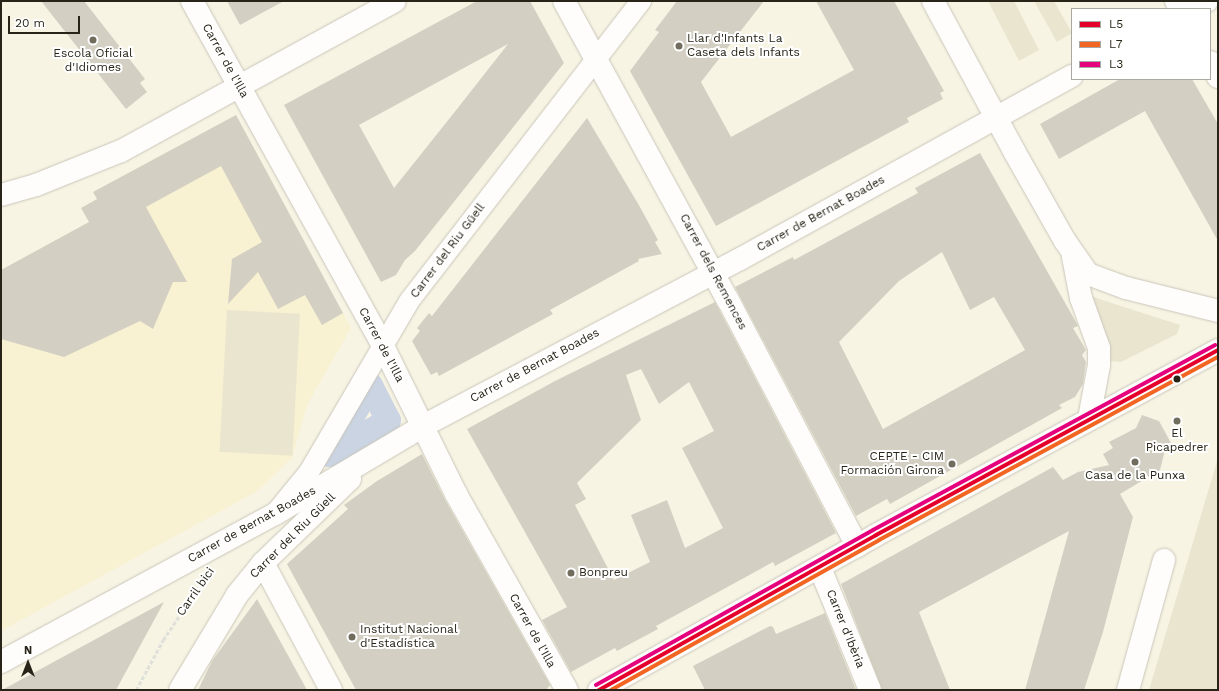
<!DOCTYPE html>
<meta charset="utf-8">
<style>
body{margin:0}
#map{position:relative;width:1219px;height:691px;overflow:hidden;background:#f7f4e4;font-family:"Work Sans",sans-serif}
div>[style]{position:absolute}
.built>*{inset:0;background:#f8f1d2}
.green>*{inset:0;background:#eae5cf;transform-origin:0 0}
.canal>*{height:25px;margin:-12.5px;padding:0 12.5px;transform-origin:12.5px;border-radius:12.5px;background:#cad4e3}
.building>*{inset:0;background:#d3d0c3}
.path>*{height:2.5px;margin-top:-1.25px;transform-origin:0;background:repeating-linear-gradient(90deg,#e0e0db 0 4px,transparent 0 6px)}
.roads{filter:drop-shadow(0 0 1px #c9c6b9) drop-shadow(0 0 1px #c9c6b9)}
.pedestrian>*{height:20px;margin:-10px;padding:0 10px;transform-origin:10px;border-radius:10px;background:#fefdfb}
.minor>*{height:22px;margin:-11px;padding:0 11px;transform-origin:11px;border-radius:11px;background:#fefdfb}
.bus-1>*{height:4px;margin:-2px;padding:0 2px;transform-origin:2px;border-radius:2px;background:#e4002b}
.bus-2>*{height:4px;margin:-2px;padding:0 2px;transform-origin:2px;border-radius:2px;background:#f26522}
.bus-3>*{height:4px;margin:-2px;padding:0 2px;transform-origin:2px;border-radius:2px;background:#e5007d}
.dots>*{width:11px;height:11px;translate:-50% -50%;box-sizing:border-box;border:2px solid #fff;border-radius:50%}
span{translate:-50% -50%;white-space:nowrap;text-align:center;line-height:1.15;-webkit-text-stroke:4px #fff;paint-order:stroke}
.poi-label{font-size:12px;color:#282518}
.left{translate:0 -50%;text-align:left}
.right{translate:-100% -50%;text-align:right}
.street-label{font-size:12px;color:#282518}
.frame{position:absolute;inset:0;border:2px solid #282518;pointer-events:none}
.legend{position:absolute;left:1071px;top:8px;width:140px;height:72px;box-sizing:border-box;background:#fff;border:1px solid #a9a8a3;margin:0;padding:5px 7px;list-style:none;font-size:12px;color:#282518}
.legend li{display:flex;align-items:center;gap:8px;height:20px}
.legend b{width:20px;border:1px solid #a9a8a3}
.north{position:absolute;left:8px;top:643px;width:40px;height:40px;-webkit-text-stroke:3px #fff;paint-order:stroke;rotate:0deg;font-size:11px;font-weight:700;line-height:16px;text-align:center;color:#282518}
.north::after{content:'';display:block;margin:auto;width:14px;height:18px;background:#282518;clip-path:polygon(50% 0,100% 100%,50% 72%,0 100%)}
.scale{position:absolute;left:8px;top:16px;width:72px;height:18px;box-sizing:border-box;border:2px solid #282518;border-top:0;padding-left:5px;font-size:12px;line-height:14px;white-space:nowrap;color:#282518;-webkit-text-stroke:3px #fff;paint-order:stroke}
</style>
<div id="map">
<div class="built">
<div style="clip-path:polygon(236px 115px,351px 328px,307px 405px,292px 458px,256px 492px,1px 631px,1px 270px,89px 222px,81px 208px,97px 199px,93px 192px)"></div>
</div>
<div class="green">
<div style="clip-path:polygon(988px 1px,1014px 1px,1039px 50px,1019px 61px)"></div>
<div style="clip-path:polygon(1034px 1px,1054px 1px,1072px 33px,1057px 42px)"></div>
<div style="clip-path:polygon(1093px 297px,1180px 325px,1177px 334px,1121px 362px,1108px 361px,1101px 321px)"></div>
<div style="left:227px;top:310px;width:73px;height:142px;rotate:3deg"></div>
<div style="clip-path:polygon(1218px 458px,1218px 690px,1149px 690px)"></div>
</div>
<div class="canal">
<div style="left:370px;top:385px;width:39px;rotate:63deg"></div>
<div style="left:388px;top:420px;width:68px;rotate:150deg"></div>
<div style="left:329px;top:454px;width:80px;rotate:-59.3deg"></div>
</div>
<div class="building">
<div style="clip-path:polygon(41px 1px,84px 1px,145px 79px,140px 83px,147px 92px,126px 109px)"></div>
<div style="clip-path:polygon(227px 1px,284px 1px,240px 25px)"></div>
<div style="clip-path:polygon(evenodd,477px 1px,530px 1px,564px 63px,415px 251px,405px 260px,396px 275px,381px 282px,284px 105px,477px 1px,508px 44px,457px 109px,394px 188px,359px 125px,508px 44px)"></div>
<div style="clip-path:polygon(677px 1px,764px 1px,701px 82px,731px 137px,854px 70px,816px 1px,894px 1px,944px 91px,940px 93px,943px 99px,907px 118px,909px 122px,716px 226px,630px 71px,659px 32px,655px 30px)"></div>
<div style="clip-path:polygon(1120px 79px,1192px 79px,1218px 124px,1218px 241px,1145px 111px,1059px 159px,1040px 124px)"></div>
<div style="clip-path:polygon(236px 115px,343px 313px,322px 325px,305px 295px,278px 309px,258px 272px,228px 304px,232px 259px,262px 242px,221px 166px,146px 207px,187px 282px,173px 282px,153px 329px,140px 321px,64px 357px,1px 339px,1px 270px,89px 222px,81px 208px,97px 199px,93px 192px)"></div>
<div style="clip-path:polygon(587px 118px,640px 207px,658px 240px,655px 242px,662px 254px,638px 259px,639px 261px,550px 310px,553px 314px,439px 376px,437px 372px,431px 375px,412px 341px,420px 331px,417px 328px,429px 313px,432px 316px)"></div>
<div style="clip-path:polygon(evenodd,980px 153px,1076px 322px,1078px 326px,1073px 328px,1086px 350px,1082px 355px,1086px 362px,1083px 384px,1075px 397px,1059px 405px,1062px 408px,890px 504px,887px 499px,856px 516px,735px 287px,793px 257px,794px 260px,918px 193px,915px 188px,980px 153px,942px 252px,970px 310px,994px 297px,1025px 350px,883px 429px,839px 342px,899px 281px,942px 252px)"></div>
<div style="clip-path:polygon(evenodd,715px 302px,836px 533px,775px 566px,773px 562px,656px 626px,658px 629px,617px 651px,615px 648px,571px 672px,542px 620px,567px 607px,467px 429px,555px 381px,715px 302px,641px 369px,659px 404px,689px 382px,714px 431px,682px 448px,723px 528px,685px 548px,667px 500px,631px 515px,650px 562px,614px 580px,575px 505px,586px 499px,577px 483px,641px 420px,626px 375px,641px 369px)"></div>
<div style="clip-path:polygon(1142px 415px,1159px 421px,1171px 443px,1166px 446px,1160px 470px,1120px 494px,1133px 517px,1103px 632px,1084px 690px,1025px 690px,1069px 531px,919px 612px,950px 690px,882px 690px,841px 584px,1053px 467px,1063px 480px,1078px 472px,1109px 465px,1103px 454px,1113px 448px,1109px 442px,1136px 428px)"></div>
<div style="clip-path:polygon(422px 454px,445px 500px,550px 685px,546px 690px,356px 690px,287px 564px,348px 509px,344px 505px,377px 481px)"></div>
<div style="clip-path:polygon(257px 599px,307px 690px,198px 690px,212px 661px)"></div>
<div style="clip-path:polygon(164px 602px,116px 690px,2px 690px)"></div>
<div style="clip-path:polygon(825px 613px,856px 690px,705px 690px,693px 666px,770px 626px,773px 627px,776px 634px)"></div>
</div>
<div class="path">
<div style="left:136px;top:690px;width:57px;rotate:-61.6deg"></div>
<div style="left:163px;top:640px;width:71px;rotate:-55.9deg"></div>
</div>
<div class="roads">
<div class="pedestrian">
<div style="left:277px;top:511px;width:50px;rotate:-50.6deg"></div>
<div style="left:309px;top:472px;width:199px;rotate:-59.6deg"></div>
<div style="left:410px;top:300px;width:378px;rotate:-52.3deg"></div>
</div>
<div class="minor">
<div style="left:192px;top:1px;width:390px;rotate:61deg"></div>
<div style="left:381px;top:342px;width:169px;rotate:63.7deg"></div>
<div style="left:456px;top:494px;width:225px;rotate:60.5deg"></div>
<div style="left:564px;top:1px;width:341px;rotate:61.3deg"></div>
<div style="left:728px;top:300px;width:278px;rotate:62.3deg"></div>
<div style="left:933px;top:1px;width:170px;rotate:61.6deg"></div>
<div style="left:1014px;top:151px;width:103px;rotate:60.5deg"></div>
<div style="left:1065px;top:241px;width:40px;rotate:55.1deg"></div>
<div style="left:1088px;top:274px;width:40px;rotate:20.2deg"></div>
<div style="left:1126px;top:288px;width:95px;rotate:14deg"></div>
<div style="left:1176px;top:1px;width:9px;rotate:58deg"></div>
<div style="left:1193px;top:9px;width:16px;rotate:-30deg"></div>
<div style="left:1210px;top:62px;width:17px;rotate:62deg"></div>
<div style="left:1px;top:195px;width:36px;rotate:-16deg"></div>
<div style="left:36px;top:185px;width:92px;rotate:-21.8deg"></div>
<div style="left:121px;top:151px;width:312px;rotate:-28.7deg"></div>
<div style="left:1073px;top:257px;width:42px;rotate:79deg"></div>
<div style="left:1081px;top:298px;width:53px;rotate:70.2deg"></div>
<div style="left:1099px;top:348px;width:17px;rotate:90deg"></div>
<div style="left:1099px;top:365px;width:55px;rotate:100.5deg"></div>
<div style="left:263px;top:563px;width:144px;rotate:61.8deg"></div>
<div style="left:820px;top:568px;width:132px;rotate:67.7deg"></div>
<div style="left:1px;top:662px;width:311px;rotate:-28.4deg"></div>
<div style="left:275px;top:514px;width:172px;rotate:-30.7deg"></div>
<div style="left:423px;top:426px;width:358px;rotate:-27.8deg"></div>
<div style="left:740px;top:259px;width:379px;rotate:-28.9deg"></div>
<div style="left:180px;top:690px;width:111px;rotate:-59deg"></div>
<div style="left:237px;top:595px;width:41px;rotate:-50.9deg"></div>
<div style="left:263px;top:563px;width:121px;rotate:-44deg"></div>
<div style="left:599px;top:690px;width:317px;rotate:-29.2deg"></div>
<div style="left:876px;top:535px;width:389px;rotate:-28.4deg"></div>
<div style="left:1128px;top:690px;width:135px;rotate:-74.5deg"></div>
</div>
</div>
<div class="bus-1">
<div style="left:599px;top:690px;width:317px;rotate:-29.2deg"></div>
<div style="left:876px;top:535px;width:389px;rotate:-28.4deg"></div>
</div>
<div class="bus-2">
<div style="left:611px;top:690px;width:307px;rotate:-29.2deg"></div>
<div style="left:879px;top:540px;width:385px;rotate:-28.4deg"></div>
</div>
<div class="bus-3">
<div style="left:596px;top:685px;width:317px;rotate:-29.2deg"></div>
<div style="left:873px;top:530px;width:389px;rotate:-28.4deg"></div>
</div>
<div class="dots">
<div style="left:93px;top:40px;background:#706d5f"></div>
<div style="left:679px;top:46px;background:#706d5f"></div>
<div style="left:1177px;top:379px;background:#282518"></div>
<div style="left:1177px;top:421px;background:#706d5f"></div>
<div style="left:1135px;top:462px;background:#706d5f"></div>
<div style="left:952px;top:464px;background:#706d5f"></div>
<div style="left:571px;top:573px;background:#706d5f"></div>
<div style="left:352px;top:637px;background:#706d5f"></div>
</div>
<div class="poi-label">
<span class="left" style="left:687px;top:46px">Llar d'Infants La<br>Caseta dels Infants</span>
<span style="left:93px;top:61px">Escola Oficial<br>d'Idiomes</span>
<span style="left:1177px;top:441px">El<br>Picapedrer</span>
<span class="right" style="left:944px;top:464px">CEPTE - CIM<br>Formación Girona</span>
<span style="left:1135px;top:476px">Casa de la Punxa</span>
<span class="left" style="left:579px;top:573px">Bonpreu</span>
<span class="left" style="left:360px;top:637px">Institut Nacional<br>d'Estadística</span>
</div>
<div class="street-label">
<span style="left:225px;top:61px;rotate:61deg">Carrer de l'Illa</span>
<span style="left:821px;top:214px;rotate:-29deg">Carrer de Bernat Boades</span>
<span style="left:448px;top:251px;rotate:-53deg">Carrer del Riu Güell</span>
<span style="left:713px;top:272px;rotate:62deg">Carrer dels Remences</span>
<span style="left:381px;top:345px;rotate:62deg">Carrer de l'Illa</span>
<span style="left:535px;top:366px;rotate:-28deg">Carrer de Bernat Boades</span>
<span style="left:252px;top:525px;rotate:-29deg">Carrer de Bernat Boades</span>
<span style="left:293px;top:536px;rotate:-45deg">Carrer del Riu Güell</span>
<span style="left:196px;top:592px;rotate:-55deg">Carril bici</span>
<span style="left:845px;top:629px;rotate:68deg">Carrer d'Ibèria</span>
<span style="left:532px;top:631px;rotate:61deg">Carrer de l'Illa</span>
</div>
<div class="frame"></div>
<ul class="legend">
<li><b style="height:5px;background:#e4002b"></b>L5</li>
<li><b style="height:5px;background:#f26522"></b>L7</li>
<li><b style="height:5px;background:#e5007d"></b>L3</li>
</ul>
<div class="north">N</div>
<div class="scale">20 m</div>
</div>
